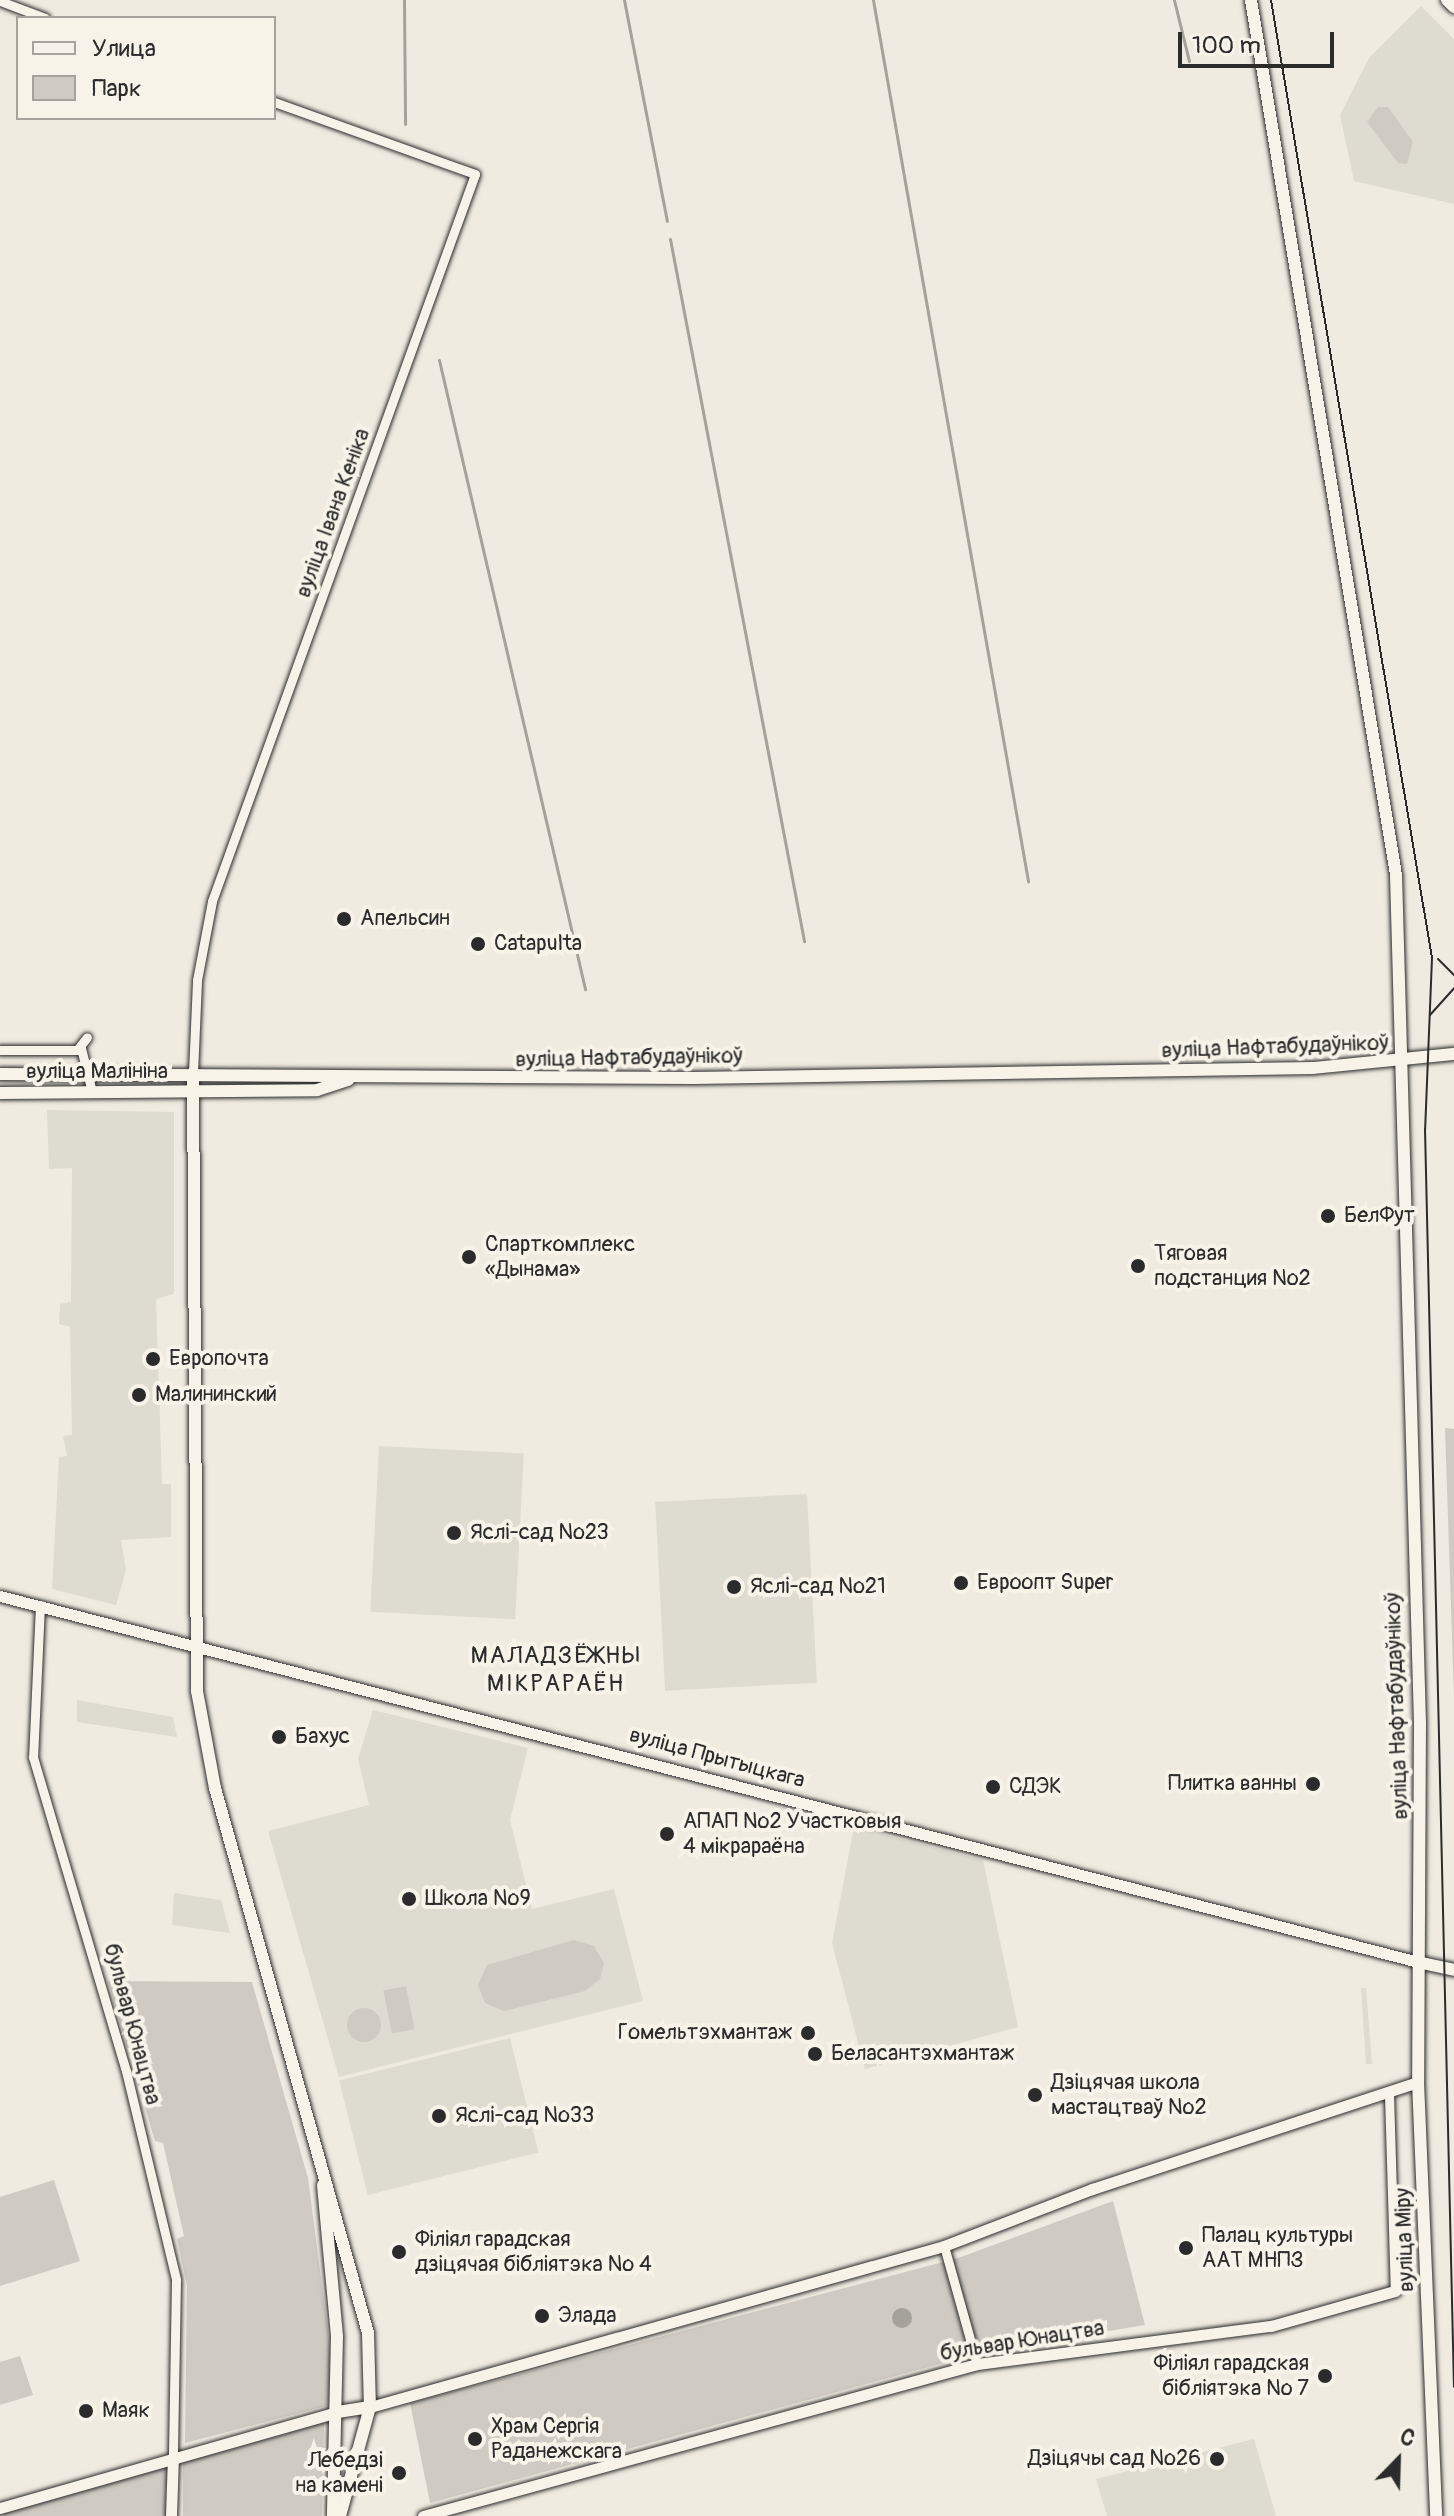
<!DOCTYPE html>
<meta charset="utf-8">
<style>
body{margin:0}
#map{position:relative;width:1454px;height:2516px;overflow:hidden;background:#efebe0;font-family:Pangolin,sans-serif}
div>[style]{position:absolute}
.built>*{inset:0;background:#dedbd1;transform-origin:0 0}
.green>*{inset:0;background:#cfcbc2;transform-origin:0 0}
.round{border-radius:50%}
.water>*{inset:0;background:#a4a29a}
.stream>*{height:3px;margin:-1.5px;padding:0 1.5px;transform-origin:1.5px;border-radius:1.5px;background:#a4a29a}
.roads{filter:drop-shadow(0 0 2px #2b2b2b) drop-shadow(0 0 2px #2b2b2b)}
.minor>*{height:9px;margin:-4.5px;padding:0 4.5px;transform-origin:4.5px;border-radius:4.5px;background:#f7f3e8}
.tertiary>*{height:11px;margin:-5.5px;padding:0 5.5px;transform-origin:5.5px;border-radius:5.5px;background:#f7f3e8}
.secondary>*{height:12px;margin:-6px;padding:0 6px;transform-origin:6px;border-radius:6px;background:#f7f3e8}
.tram>*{height:2px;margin:-1px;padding:0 1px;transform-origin:1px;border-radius:1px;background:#2b2b2b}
.dots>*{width:22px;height:22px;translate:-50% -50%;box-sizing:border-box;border:4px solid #f7f3e8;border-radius:50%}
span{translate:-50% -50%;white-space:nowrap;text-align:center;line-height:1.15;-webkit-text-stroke:8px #f7f3e8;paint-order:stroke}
.street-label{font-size:22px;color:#2b2b2b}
.poi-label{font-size:22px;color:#2b2b2b}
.left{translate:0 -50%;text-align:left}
.right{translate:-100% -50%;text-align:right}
.neighbourhood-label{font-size:24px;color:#2b2b2b;letter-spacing:2px}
.legend{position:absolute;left:16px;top:16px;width:260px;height:104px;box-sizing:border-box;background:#f7f3e8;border:2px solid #a5a39c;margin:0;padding:10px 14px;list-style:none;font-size:24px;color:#2b2b2b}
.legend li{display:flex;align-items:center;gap:16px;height:40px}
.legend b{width:40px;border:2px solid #a5a39c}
.north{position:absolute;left:1358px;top:2420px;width:80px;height:80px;-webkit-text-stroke:6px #f7f3e8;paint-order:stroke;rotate:23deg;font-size:22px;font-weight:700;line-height:32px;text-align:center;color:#2b2b2b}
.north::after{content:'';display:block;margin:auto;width:28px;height:36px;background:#2b2b2b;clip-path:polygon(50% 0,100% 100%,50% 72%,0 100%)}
.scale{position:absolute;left:1178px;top:32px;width:156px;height:36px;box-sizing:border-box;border:4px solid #2b2b2b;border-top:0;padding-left:10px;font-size:24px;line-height:28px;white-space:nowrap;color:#2b2b2b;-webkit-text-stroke:6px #f7f3e8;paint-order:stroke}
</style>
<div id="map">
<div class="built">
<div style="clip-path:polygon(1421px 6px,1454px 39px,1454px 204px,1354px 181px,1340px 115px,1369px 58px)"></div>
<div style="clip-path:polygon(47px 1110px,174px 1112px,174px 1294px,156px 1299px,162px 1484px,171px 1484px,171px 1537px,121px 1540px,126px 1570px,116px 1605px,52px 1589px,59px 1457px,67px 1456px,63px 1436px,72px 1435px,70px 1327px,59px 1324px,60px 1304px,71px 1302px,72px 1168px,49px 1169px)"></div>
<div style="left:379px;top:1446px;width:145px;height:166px;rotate:3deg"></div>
<div style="left:807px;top:1494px;width:189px;height:152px;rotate:87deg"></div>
<div style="clip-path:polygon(77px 1700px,173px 1717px,177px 1737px,77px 1722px)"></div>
<div style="clip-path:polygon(373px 1710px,528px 1748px,510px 1820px,532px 1909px,614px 1889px,643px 2001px,339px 2077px,268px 1831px,369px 1805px,358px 1759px)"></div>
<div style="clip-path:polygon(854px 1827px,983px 1860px,1018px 2027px,865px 2069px,832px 1943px)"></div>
<div style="clip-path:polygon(174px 1893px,221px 1900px,230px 1933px,172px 1925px)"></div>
<div style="clip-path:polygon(1361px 1988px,1366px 1988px,1372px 2064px,1366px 2064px)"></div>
<div style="left:510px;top:2038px;width:118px;height:176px;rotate:76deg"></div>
<div style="clip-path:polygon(1254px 2439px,1276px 2516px,1107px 2516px,1096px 2479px)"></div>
</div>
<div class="green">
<div style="clip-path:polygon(1378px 107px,1388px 107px,1413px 142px,1407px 164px,1398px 163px,1367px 122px)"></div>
<div style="clip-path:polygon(1445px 1428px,1454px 1429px,1454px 1697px)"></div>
<div style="clip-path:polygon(574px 1940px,594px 1946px,604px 1963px,600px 1979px,585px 1991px,504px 2011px,485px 2003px,478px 1985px,487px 1965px)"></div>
<div style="clip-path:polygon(108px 1981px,252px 1982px,308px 2178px,331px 2355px,330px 2405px,185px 2443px,187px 2285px,177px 2239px,184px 2236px,163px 2143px,155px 2141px)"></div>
<div style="left:406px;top:1986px;width:44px;height:23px;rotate:79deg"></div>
<div class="round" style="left:347px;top:2008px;width:34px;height:34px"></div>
<div style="clip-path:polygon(54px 2180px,80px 2261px,0 2286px,0 2197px)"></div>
<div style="clip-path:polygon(1113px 2201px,1145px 2325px,987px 2351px,430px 2503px,410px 2403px,958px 2258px)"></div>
<div style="clip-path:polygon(20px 2356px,33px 2395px,0 2405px,0 2362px)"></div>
<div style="clip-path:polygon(324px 2422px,322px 2516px,183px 2516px,183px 2462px)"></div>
<div style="clip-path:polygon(167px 2465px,166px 2516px,0 2516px,0 2514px)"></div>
</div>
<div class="water">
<div class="round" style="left:892px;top:2308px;width:20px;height:20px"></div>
</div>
<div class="stream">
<div style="left:404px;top:0;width:124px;rotate:89.5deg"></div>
<div style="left:624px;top:0;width:225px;rotate:79deg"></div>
<div style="left:873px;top:0;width:895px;rotate:80.02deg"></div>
<div style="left:1174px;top:0;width:63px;rotate:76.2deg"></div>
<div style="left:670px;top:239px;width:715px;rotate:79.19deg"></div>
<div style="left:439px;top:360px;width:646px;rotate:76.93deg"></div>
</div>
<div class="roads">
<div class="minor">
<div style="left:0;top:1px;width:48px;rotate:20.7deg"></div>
<div style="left:81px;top:1048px;width:45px;rotate:76deg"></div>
<div style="left:0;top:1050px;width:77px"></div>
<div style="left:77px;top:1050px;width:16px;rotate:-52deg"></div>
<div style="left:193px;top:1073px;width:93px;rotate:-87.5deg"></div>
<div style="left:197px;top:980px;width:80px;rotate:-79.2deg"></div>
<div style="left:212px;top:901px;width:773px;rotate:-70.11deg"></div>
<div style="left:475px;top:174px;width:214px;rotate:-160.3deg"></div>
<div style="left:40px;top:1605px;width:152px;rotate:92.6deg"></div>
<div style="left:33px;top:1757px;width:327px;rotate:73.5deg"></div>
<div style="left:126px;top:2071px;width:215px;rotate:76.5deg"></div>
<div style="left:176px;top:2280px;width:177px;rotate:91deg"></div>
<div style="left:1389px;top:2094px;width:197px;rotate:88.3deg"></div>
<div style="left:944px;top:2246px;width:123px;rotate:74.4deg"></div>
</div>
<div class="tertiary">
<div style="left:0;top:1596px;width:1469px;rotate:14.47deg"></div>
<div style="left:370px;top:2407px;width:596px;rotate:-15.67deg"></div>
<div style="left:944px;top:2246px;width:159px;rotate:-21.1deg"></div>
<div style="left:1092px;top:2189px;width:343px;rotate:-18.2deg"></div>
<div style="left:0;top:2508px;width:351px;rotate:-15.9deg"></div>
<div style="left:171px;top:2516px;width:59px;rotate:-88.1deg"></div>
<div style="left:423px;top:2516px;width:574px;rotate:-15.34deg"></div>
<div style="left:977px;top:2364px;width:296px;rotate:-7.4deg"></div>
<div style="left:1271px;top:2326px;width:129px;rotate:-15.8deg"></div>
</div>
<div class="secondary">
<div style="left:1251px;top:0;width:887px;rotate:80.59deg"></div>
<div style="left:1396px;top:875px;width:848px;rotate:88.38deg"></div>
<div style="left:1420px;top:1723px;width:359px;rotate:90.3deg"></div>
<div style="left:1418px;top:2082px;width:434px;rotate:87.6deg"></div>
<div style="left:1447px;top:0;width:10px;rotate:45deg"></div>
<div style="left:193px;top:1073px;width:618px;rotate:89.63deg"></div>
<div style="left:197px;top:1691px;width:99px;rotate:79.5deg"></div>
<div style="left:215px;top:1788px;width:566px;rotate:74.32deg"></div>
<div style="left:368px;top:2333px;width:74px;rotate:88.5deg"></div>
<div style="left:370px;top:2407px;width:113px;rotate:105.4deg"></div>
<div style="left:0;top:1074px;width:694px;rotate:0.33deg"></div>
<div style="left:694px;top:1078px;width:619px;rotate:-0.93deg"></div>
<div style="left:1313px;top:1068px;width:142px;rotate:-5.7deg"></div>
<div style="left:0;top:1093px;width:317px;rotate:-0.5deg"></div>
<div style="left:317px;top:1090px;width:33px;rotate:-18deg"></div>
<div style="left:1422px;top:1963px;width:33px;rotate:12deg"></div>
<div style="left:323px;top:2185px;width:152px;rotate:84.7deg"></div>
<div style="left:337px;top:2336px;width:180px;rotate:91.3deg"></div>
<div style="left:338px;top:2412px;width:32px;rotate:-9deg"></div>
</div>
</div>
<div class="tram">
<div style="left:1271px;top:0;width:971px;rotate:80.46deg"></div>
<div style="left:1432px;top:958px;width:171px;rotate:92.3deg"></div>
<div style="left:1425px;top:1129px;width:1258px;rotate:88.68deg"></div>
<div style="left:1438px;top:959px;width:23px;rotate:45deg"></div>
<div style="left:1430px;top:1015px;width:36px;rotate:-48deg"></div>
</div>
<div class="dots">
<div style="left:344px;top:919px;background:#2b2b2b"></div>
<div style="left:478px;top:944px;background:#2b2b2b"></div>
<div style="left:1328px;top:1216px;background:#2b2b2b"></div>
<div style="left:469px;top:1257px;background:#2b2b2b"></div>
<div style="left:1138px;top:1266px;background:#2b2b2b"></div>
<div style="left:153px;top:1359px;background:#2b2b2b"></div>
<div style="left:139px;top:1395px;background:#2b2b2b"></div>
<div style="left:454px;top:1533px;background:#2b2b2b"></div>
<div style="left:961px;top:1583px;background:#2b2b2b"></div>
<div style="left:734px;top:1587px;background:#2b2b2b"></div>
<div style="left:279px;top:1737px;background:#2b2b2b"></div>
<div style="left:1313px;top:1784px;background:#2b2b2b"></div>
<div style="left:993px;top:1787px;background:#2b2b2b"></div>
<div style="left:667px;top:1834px;background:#2b2b2b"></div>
<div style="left:409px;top:1899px;background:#2b2b2b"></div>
<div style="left:808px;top:2033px;background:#2b2b2b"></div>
<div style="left:815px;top:2054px;background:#2b2b2b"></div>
<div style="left:1035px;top:2095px;background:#2b2b2b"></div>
<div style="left:439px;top:2116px;background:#2b2b2b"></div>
<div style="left:1186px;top:2248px;background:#2b2b2b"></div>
<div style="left:399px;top:2252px;background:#2b2b2b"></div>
<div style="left:542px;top:2316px;background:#2b2b2b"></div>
<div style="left:1325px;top:2376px;background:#2b2b2b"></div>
<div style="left:86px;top:2411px;background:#2b2b2b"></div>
<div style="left:475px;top:2439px;background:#2b2b2b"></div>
<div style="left:1217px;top:2459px;background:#2b2b2b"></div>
<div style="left:399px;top:2473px;background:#2b2b2b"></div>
</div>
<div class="street-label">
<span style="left:333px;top:513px;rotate:-70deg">вуліца Івана Кеніка</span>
<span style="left:1275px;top:1047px;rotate:-2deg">вуліца Нафтабудаўнікоў</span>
<span style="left:629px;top:1058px;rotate:-1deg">вуліца Нафтабудаўнікоў</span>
<span style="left:97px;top:1072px">вуліца Малініна</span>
<span style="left:1397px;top:1706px;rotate:-92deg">вуліца Нафтабудаўнікоў</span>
<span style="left:717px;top:1758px;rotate:15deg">вуліца Прытыцкага</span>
<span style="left:132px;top:2024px;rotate:75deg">бульвар Юнацтва</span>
<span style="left:1405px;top:2240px;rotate:-92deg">вуліца Міру</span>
<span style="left:1022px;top:2341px;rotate:-9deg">бульвар Юнацтва</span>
</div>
<div class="poi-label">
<span class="left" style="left:360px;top:919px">Апельсин</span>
<span class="left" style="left:494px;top:944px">Catapulta</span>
<span class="left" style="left:1344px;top:1216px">БелФут</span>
<span class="left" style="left:485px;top:1257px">Спарткомплекс<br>«Дынама»</span>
<span class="left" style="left:1154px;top:1266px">Тяговая<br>подстанция №2</span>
<span class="left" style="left:169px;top:1359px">Европочта</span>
<span class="left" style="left:155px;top:1395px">Малининский</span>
<span class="left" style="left:470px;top:1533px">Яслі-сад №23</span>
<span class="left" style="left:977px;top:1583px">Евроопт Super</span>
<span class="left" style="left:750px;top:1587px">Яслі-сад №21</span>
<span class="left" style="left:295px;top:1737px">Бахус</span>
<span class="right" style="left:1297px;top:1784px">Плитка ванны</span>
<span class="left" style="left:1009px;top:1787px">СДЭК</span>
<span class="left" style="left:683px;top:1834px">АПАП №2 Участковыя<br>4 мікрараёна</span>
<span class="left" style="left:425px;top:1899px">Школа №9</span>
<span class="right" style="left:792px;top:2033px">Гомельтэхмантаж</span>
<span class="left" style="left:831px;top:2054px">Беласантэхмантаж</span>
<span class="left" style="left:1051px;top:2095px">Дзіцячая школа<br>мастацтваў №2</span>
<span class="left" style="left:455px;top:2116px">Яслі-сад №33</span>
<span class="left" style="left:1202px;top:2248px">Палац культуры<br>ААТ МНПЗ</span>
<span class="left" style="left:415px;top:2252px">Філіял гарадская<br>дзіцячая бібліятэка № 4</span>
<span class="left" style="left:558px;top:2316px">Элада</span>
<span class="right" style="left:1309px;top:2376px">Філіял гарадская<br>бібліятэка № 7</span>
<span class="left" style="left:102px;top:2411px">Маяк</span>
<span class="left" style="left:491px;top:2439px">Храм Сергія<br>Раданежскага</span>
<span class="right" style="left:1201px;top:2459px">Дзіцячы сад №26</span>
<span class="right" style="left:383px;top:2473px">Лебедзі<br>на камені</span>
</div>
<div class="neighbourhood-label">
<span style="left:556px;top:1670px">МАЛАДЗЁЖНЫ<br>МІКРАРАЁН</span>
</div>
<ul class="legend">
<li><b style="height:10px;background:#f7f3e8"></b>Улица</li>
<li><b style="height:22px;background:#cfcbc2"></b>Парк</li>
</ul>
<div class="north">С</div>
<div class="scale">100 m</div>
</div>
